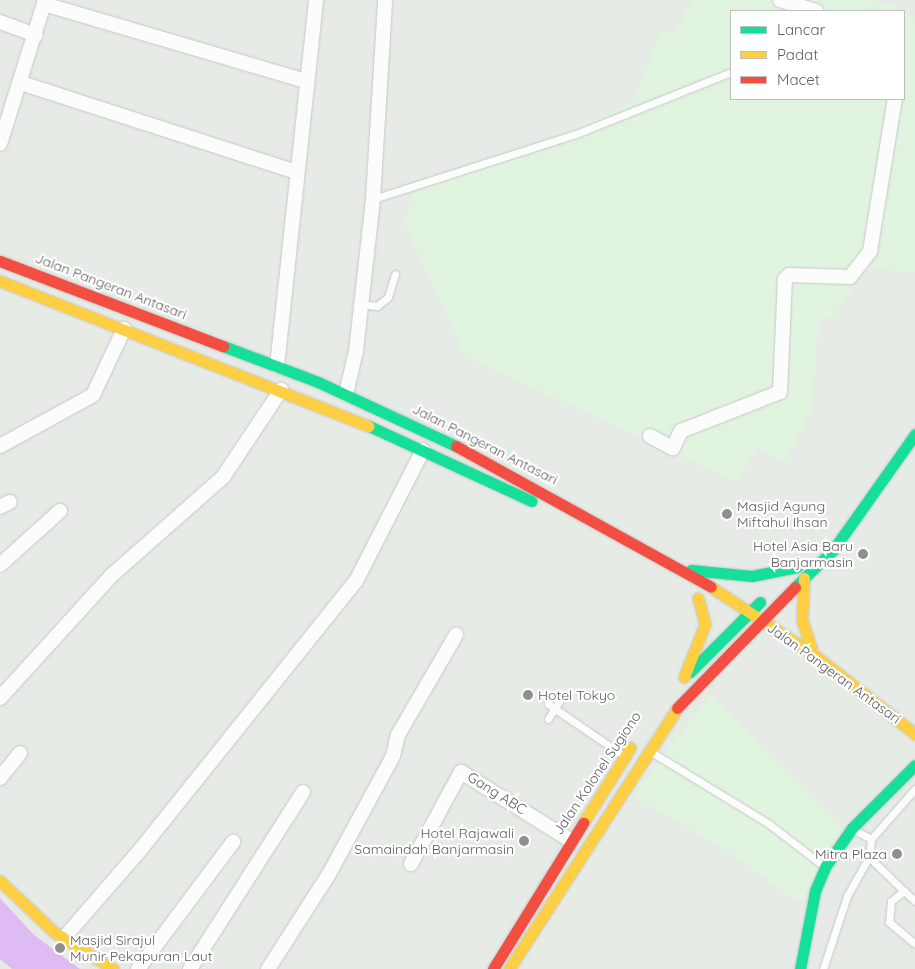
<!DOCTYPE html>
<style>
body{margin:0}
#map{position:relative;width:915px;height:969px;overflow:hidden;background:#e6ebe6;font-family:Quicksand,sans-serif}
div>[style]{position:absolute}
.commercial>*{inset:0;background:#e0f4e0}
.water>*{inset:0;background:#debcf3}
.roads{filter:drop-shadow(0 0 1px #c7c8c8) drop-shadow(0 0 1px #c7c8c8)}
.lane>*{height:7px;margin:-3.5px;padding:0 3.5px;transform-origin:3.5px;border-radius:3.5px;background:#fbfcfb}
.street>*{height:14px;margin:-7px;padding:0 7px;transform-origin:7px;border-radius:7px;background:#fbfcfb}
.fast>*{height:11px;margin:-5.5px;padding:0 5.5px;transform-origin:5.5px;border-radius:5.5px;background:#16e098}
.slow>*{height:11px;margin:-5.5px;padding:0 5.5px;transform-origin:5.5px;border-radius:5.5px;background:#ffcf43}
.jam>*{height:11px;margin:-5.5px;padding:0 5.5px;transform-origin:5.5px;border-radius:5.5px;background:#f24e42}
.dots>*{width:14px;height:14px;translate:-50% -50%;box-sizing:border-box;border:2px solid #fff;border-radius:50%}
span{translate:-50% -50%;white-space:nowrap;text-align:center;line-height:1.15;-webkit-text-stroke:4.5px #fff;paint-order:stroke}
.street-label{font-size:14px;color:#615c63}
.poi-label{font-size:14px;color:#615c63}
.left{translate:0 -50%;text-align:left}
.right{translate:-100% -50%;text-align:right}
.legend{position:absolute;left:730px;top:10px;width:175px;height:90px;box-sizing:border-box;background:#fff;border:1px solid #c0bec1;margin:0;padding:6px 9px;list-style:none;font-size:15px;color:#615c63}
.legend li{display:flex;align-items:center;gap:10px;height:25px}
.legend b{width:25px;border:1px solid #c0bec1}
</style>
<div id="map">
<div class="commercial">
<div style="clip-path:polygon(evenodd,692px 0,867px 0,891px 4px,915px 18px,915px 272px,867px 269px,833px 316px,819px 321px,812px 409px,784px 463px,757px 447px,737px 482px,466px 357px,405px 225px,411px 195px,633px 104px,662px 29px,675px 34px,692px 0,731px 11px,904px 11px,904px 99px,731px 99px,731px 11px)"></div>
<div style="clip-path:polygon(710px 695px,842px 829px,800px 903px,734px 855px,634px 796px)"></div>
</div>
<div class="water">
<div style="clip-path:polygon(0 898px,34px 935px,80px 969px,12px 969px,0 959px)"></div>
</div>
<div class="roads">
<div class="lane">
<div style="left:373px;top:199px;width:213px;rotate:-17.8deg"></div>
<div style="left:576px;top:134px;width:167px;rotate:-21.8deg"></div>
<div style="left:358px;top:304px;width:19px;rotate:6deg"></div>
<div style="left:377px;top:306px;width:14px;rotate:-39deg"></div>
<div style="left:388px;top:297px;width:24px;rotate:-73deg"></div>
<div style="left:548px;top:704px;width:92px;rotate:34.4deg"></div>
<div style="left:548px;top:719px;width:25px;rotate:-58deg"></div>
<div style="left:648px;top:750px;width:142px;rotate:31.4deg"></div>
<div style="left:769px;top:824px;width:69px;rotate:37.4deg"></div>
<div style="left:854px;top:830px;width:19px;rotate:28deg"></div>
<div style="left:871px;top:839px;width:18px;rotate:96deg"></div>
<div style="left:869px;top:857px;width:49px;rotate:44.2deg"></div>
<div style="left:904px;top:891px;width:16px;rotate:142deg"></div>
<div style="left:891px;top:901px;width:21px;rotate:95deg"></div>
<div style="left:889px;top:922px;width:34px;rotate:40deg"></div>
<div style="left:871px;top:839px;width:67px;rotate:-48.7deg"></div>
<div style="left:904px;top:891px;width:15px;rotate:42deg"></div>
<div style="left:823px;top:969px;width:77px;rotate:-71.8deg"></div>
<div style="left:847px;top:896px;width:45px;rotate:-60.6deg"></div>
</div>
<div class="street">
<div style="left:780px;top:0;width:38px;rotate:17deg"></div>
<div style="left:44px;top:4px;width:272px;rotate:16.4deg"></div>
<div style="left:0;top:22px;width:38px;rotate:20deg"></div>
<div style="left:21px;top:83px;width:289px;rotate:17.9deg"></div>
<div style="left:0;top:144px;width:151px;rotate:-72.6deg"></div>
<div style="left:277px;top:366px;width:368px;rotate:-83.9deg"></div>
<div style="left:346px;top:394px;width:44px;rotate:-76.9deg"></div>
<div style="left:356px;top:351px;width:153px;rotate:-83.6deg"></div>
<div style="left:373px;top:199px;width:199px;rotate:-86.5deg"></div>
<div style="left:650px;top:436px;width:26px;rotate:28deg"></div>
<div style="left:673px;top:448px;width:19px;rotate:-65deg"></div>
<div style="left:681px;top:431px;width:106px;rotate:-21.5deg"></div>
<div style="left:780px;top:392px;width:113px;rotate:-87.5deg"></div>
<div style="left:785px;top:279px;width:6px;rotate:-45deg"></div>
<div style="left:789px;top:275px;width:61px;rotate:1.9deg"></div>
<div style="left:850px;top:277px;width:33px;rotate:-52deg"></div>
<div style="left:870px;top:251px;width:154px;rotate:-80.7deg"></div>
<div style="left:0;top:446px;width:106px;rotate:-28.7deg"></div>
<div style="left:93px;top:395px;width:73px;rotate:-64.8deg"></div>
<div style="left:0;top:507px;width:11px;rotate:-27deg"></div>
<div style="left:0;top:565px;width:81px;rotate:-42deg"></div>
<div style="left:0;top:698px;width:168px;rotate:-47.7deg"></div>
<div style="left:113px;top:574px;width:147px;rotate:-41.4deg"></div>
<div style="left:223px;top:477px;width:105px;rotate:-56.3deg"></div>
<div style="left:0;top:778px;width:32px;rotate:-51deg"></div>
<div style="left:411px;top:864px;width:105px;rotate:-61.5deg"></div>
<div style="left:461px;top:772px;width:128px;rotate:32deg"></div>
<div style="left:63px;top:939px;width:119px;rotate:-49.1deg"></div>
<div style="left:141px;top:849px;width:344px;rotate:-51.3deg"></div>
<div style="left:356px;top:581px;width:147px;rotate:-62.9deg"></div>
<div style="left:138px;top:969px;width:159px;rotate:-53.2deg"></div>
<div style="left:190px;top:969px;width:210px;rotate:-57.4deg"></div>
<div style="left:268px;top:969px;width:113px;rotate:-57.3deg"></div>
<div style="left:329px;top:874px;width:134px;rotate:-61.5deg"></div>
<div style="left:393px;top:756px;width:22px;rotate:-77deg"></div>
<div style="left:398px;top:735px;width:116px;rotate:-59.9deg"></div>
</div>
<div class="fast">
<div style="left:223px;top:346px;width:102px;rotate:20.8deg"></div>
<div style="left:318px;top:382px;width:152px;rotate:24.9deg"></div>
<div style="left:369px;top:426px;width:179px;rotate:24.8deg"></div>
<div style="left:691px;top:570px;width:61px;rotate:5.6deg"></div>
<div style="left:752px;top:576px;width:46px;rotate:-11.3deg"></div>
<div style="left:795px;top:587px;width:53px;rotate:-44.2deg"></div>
<div style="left:833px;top:550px;width:142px;rotate:-54.7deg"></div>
<div style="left:690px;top:672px;width:99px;rotate:-45deg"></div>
<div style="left:800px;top:969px;width:79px;rotate:-79.1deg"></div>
<div style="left:815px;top:891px;width:26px;rotate:-67deg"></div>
<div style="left:825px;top:867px;width:47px;rotate:-55.3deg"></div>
<div style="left:852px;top:828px;width:89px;rotate:-45deg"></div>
</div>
<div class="slow">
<div style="left:0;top:281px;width:396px;rotate:21.5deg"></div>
<div style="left:804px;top:578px;width:42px;rotate:92.7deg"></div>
<div style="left:802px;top:620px;width:36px;rotate:72deg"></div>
<div style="left:711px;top:587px;width:122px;rotate:33.3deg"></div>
<div style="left:813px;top:654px;width:130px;rotate:38.1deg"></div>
<div style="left:684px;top:677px;width:57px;rotate:-68.4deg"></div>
<div style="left:705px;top:624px;width:27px;rotate:-105deg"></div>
<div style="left:583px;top:823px;width:89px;rotate:-57.9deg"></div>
<div style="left:0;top:881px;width:74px;rotate:43.4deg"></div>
<div style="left:54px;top:932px;width:70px;rotate:32.1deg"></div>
<div style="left:509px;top:969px;width:310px;rotate:-57.2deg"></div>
</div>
<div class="jam">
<div style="left:0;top:261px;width:239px;rotate:20.9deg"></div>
<div style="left:456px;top:446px;width:291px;rotate:28.9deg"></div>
<div style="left:677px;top:708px;width:169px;rotate:-45.7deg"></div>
<div style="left:493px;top:969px;width:172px;rotate:-58.3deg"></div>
</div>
</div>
<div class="dots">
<div style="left:727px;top:514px;background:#908e91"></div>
<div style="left:863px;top:554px;background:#908e91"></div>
<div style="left:528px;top:695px;background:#908e91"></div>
<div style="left:524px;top:841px;background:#908e91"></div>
<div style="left:897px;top:854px;background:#908e91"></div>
<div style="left:60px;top:948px;background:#908e91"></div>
</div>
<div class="street-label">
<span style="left:111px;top:286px;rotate:21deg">Jalan Pangeran Antasari</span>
<span style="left:485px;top:444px;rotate:27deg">Jalan Pangeran Antasari</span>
<span style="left:834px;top:673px;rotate:36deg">Jalan Pangeran Antasari</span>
<span style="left:597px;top:773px;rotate:-56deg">Jalan Kolonel Sugiono</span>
<span style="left:497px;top:793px;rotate:32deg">Gang ABC</span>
</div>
<div class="poi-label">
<span class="left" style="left:737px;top:514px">Masjid Agung<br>Miftahul Ihsan</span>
<span class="right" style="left:853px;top:554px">Hotel Asia Baru<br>Banjarmasin</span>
<span class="left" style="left:538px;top:695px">Hotel Tokyo</span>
<span class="right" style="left:514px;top:841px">Hotel Rajawali<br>Samaindah Banjarmasin</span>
<span class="right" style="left:887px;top:854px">Mitra Plaza</span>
<span class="left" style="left:70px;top:948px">Masjid Sirajul<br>Munir Pekapuran Laut</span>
</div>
<ul class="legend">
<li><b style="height:6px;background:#16e098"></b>Lancar</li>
<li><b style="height:6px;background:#ffcf43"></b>Padat</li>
<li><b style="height:6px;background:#f24e42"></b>Macet</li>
</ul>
</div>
